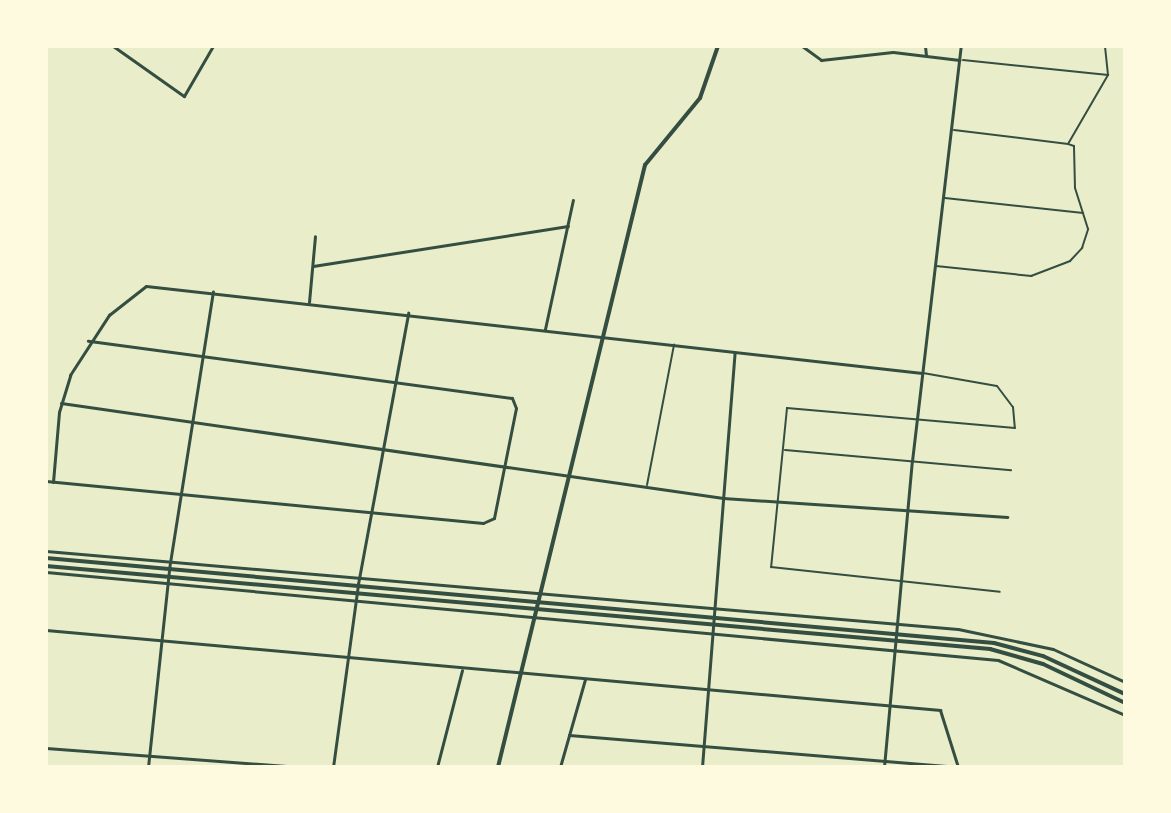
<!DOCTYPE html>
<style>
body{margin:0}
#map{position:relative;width:1171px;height:813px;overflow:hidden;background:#e9edc9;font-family:"Crimson Pro",serif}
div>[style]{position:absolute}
.service>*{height:2px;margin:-1px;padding:0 1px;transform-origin:1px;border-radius:1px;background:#344e41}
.minor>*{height:3px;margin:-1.5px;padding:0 1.5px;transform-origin:1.5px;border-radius:1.5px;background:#344e41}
.tertiary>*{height:4px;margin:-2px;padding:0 2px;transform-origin:2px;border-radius:2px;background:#344e41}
span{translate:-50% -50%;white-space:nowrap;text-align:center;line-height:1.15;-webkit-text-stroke:6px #fefae0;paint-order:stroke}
.frame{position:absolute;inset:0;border:48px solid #fefae0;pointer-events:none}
</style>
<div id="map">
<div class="service">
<div style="left:963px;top:60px;width:146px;rotate:5.9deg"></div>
<div style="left:954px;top:130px;width:115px;rotate:7deg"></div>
<div style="left:1068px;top:144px;width:80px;rotate:-59.9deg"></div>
<div style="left:1108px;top:75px;width:29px;rotate:-96deg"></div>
<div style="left:945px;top:198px;width:139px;rotate:6.2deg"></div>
<div style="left:936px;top:266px;width:96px;rotate:6deg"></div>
<div style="left:1031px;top:276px;width:42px;rotate:-21deg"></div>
<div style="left:1070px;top:261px;width:18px;rotate:-47deg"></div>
<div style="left:1082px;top:248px;width:20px;rotate:-72deg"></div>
<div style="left:1088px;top:229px;width:43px;rotate:-107.6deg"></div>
<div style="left:1075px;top:188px;width:42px;rotate:-91.4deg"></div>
<div style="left:1074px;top:146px;width:6px;rotate:-162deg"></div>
<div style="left:923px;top:373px;width:75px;rotate:10deg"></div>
<div style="left:997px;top:386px;width:26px;rotate:53deg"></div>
<div style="left:1013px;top:407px;width:21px;rotate:85deg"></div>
<div style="left:1015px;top:428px;width:229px;rotate:-175deg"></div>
<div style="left:787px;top:408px;width:160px;rotate:95.7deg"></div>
<div style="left:771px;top:567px;width:230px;rotate:6.2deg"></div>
<div style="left:785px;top:450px;width:227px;rotate:5.1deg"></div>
<div style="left:647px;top:485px;width:143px;rotate:-79.1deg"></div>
</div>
<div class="minor">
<div style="left:113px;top:46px;width:87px;rotate:35.2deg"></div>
<div style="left:184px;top:96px;width:58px;rotate:-59.9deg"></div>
<div style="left:802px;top:46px;width:24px;rotate:36deg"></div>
<div style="left:821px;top:60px;width:72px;rotate:-6.3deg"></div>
<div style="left:893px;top:52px;width:67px;rotate:6.8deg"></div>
<div style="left:925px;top:46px;width:9px;rotate:84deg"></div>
<div style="left:313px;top:266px;width:258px;rotate:-8.9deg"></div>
<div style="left:309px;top:302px;width:66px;rotate:-84.8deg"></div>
<div style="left:545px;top:329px;width:132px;rotate:-77.8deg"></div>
<div style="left:61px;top:403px;width:669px;rotate:8.17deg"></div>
<div style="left:723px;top:498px;width:285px;rotate:3.8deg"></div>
<div style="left:46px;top:481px;width:439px;rotate:5.5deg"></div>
<div style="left:483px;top:523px;width:12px;rotate:-24deg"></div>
<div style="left:494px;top:518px;width:112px;rotate:-78.7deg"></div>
<div style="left:516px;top:408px;width:11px;rotate:-112deg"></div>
<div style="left:512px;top:398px;width:428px;rotate:-172.3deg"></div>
<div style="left:53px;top:482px;width:70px;rotate:-85.1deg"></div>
<div style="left:59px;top:412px;width:39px;rotate:-73deg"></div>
<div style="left:70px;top:375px;width:72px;rotate:-57deg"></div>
<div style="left:109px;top:315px;width:47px;rotate:-38.1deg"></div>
<div style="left:146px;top:286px;width:781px;rotate:6.4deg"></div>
<div style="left:46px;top:551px;width:915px;rotate:4.89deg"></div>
<div style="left:958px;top:629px;width:97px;rotate:11.9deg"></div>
<div style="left:1053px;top:649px;width:79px;rotate:24.6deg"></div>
<div style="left:46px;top:572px;width:956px;rotate:5.28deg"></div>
<div style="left:998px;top:660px;width:138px;rotate:23.4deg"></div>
<div style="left:46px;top:630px;width:898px;rotate:5.11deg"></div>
<div style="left:940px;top:710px;width:60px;rotate:72.5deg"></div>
<div style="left:569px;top:735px;width:388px;rotate:4.7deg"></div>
<div style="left:46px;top:748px;width:251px;rotate:4.3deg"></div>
<div style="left:148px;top:767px;width:199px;rotate:-83.9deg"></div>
<div style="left:169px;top:569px;width:281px;rotate:-81deg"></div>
<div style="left:333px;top:767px;width:185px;rotate:-82.2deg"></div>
<div style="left:358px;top:584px;width:276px;rotate:-79.5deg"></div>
<div style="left:437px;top:767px;width:100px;rotate:-75.5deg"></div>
<div style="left:560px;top:767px;width:91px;rotate:-74.1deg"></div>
<div style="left:702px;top:767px;width:416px;rotate:-85.5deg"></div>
<div style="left:884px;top:767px;width:307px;rotate:-84.8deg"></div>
<div style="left:912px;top:461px;width:418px;rotate:-83.3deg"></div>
</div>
<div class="tertiary">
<div style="left:46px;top:558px;width:952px;rotate:5.12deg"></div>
<div style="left:994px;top:643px;width:51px;rotate:14.9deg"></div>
<div style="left:1043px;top:656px;width:90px;rotate:24.9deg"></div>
<div style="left:46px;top:566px;width:948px;rotate:5.02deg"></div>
<div style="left:990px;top:649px;width:55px;rotate:15.8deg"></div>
<div style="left:1043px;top:664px;width:91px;rotate:25.4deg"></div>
<div style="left:498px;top:767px;width:620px;rotate:-76.28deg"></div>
<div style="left:645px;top:165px;width:87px;rotate:-50.6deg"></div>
<div style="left:700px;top:98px;width:55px;rotate:-70.9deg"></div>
</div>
<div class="frame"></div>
</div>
